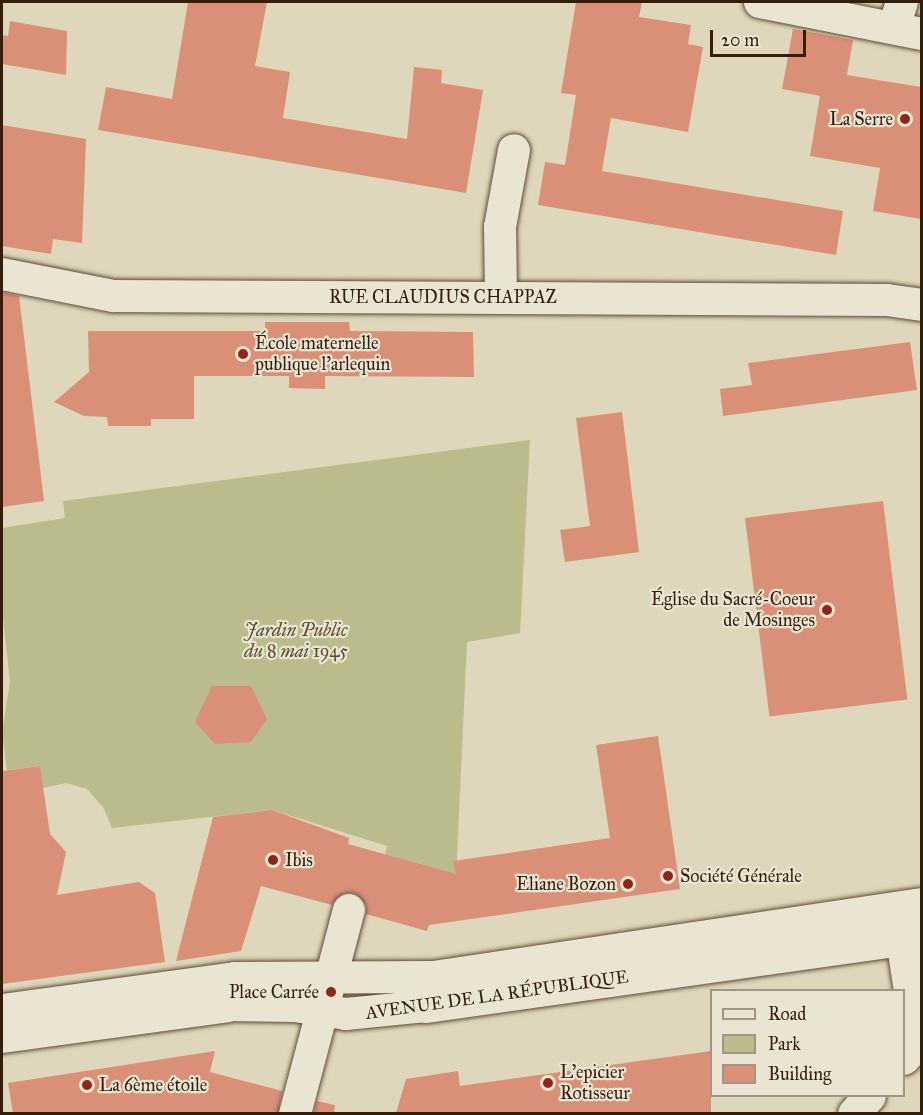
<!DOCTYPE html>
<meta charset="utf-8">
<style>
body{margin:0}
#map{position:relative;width:923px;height:1115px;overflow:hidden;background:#ded7bc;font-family:"IM FELL Great Primer",serif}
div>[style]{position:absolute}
.green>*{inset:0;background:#babc8b}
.building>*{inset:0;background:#d99077;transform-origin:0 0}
.roads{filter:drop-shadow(0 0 2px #604b37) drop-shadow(0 0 2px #604b37)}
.street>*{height:32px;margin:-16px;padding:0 16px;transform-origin:16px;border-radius:16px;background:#eae5d3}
.secondary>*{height:33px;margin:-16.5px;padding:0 16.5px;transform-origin:16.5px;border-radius:16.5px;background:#eae5d3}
.dots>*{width:16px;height:16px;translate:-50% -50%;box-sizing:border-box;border:3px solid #eae5d3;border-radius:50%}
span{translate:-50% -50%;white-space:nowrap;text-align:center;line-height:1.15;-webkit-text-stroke:4.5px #eae5d3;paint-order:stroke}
.poi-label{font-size:18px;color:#361c0b}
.right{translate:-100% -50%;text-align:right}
.left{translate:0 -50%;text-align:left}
.street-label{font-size:18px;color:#361c0b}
.park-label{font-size:18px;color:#5e4c31;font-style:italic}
.frame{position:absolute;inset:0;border:3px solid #361c0b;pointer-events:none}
.legend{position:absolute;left:710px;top:989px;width:195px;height:108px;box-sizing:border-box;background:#eae5d3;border:2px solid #a29583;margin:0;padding:8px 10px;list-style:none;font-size:18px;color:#361c0b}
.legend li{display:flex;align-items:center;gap:12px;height:30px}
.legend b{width:30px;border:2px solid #a29583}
.scale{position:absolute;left:710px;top:30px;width:96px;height:27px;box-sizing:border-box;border:3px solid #361c0b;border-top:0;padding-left:8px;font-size:18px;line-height:21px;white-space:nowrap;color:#361c0b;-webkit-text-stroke:4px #eae5d3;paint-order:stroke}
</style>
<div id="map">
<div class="green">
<div style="clip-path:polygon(530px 440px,520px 633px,467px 642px,456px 878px,385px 855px,387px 846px,272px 810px,112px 828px,103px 807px,87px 789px,66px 783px,43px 788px,40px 766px,7px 770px,2px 733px,10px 682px,2px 609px,2px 528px,65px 518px,63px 501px)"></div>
</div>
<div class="building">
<div style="clip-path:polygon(188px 2px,267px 2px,255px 66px,290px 72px,283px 118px,407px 139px,414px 67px,442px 70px,441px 83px,483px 90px,466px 193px,98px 130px,106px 87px,172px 99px)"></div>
<div style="clip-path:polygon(576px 2px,642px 2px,639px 17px,691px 25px,688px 44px,703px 47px,688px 132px,611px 118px,602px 171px,843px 211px,836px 255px,538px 205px,545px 162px,565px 165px,576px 95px,561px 93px)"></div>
<div style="clip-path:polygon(10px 21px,67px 31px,66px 75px,2px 64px,2px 35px,8px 36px)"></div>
<div style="clip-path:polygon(793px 29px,853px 40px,847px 75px,921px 87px,921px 219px,873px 211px,880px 168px,810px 156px,820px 96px,782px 89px)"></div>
<div style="clip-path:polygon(2px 125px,86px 139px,82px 243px,53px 239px,51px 254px,2px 246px)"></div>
<div style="clip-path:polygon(2px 292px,19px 296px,44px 501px,2px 507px)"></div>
<div style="clip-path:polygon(265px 322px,349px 322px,350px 331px,473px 332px,474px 377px,325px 376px,325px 389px,289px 388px,289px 376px,194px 376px,194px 419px,151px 419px,151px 426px,108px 426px,107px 417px,84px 416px,54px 402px,89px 372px,88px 331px,265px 331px)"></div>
<div style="clip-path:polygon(910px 342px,917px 390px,723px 416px,720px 389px,752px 385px,748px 363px)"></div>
<div style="clip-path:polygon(622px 412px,639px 552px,565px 562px,560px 530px,590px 526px,576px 418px)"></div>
<div style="left:883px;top:501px;width:200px;height:139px;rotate:83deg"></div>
<div style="clip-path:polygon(212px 686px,251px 686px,267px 719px,251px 742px,215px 744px,195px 722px)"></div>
<div style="clip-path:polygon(658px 736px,680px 889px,429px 925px,427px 931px,366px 914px,366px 905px,354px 893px,344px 893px,332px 905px,261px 886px,241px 951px,176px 961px,213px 817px,272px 810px,349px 838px,348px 844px,456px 874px,453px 861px,610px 838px,596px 745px)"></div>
<div style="clip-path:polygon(40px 766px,50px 834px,66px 852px,57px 895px,139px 882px,155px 893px,165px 962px,2px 984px,2px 771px)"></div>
<div style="clip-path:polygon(215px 1051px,210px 1072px,282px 1091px,278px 1113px,13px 1113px,8px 1083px)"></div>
<div style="clip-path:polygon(711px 1051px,711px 1113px,396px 1113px,406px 1079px,458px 1071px,460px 1086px)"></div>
<div style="clip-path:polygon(317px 1101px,335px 1105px,334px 1113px,314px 1113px)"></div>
</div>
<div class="roads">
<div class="street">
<div style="left:760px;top:2px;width:165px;rotate:11.2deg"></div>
<div style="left:894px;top:28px;width:27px;rotate:-73deg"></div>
<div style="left:2px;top:274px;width:113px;rotate:11.2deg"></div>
<div style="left:113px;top:296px;width:774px;rotate:0.3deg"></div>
<div style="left:887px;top:300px;width:35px;rotate:8deg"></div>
<div style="left:501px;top:297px;width:70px;rotate:-90.8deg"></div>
<div style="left:500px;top:227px;width:78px;rotate:-79.7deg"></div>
<div style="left:902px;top:939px;width:105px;rotate:81.3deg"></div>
<div style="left:918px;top:1043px;width:21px;rotate:131deg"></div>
<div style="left:235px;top:978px;width:198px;rotate:-0.3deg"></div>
<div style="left:228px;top:1005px;width:67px;rotate:0.9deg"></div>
<div style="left:295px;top:1006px;width:52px;rotate:8.9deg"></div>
<div style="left:346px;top:1014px;width:80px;rotate:-5.7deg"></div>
<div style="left:295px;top:1114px;width:211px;rotate:-75.2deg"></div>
<div style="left:854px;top:1114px;width:24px;rotate:-48deg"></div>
</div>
<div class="secondary">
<div style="left:433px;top:977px;width:494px;rotate:-8.5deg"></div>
<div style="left:426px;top:1006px;width:501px;rotate:-8.03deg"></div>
<div style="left:2px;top:1010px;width:235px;rotate:-7.8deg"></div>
<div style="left:2px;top:1036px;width:228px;rotate:-7.8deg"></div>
</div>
</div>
<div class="dots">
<div style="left:905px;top:119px;background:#8f2418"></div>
<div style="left:243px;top:354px;background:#8f2418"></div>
<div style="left:827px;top:610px;background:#8f2418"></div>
<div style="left:273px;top:860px;background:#8f2418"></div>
<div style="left:668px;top:876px;background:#8f2418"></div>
<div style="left:628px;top:884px;background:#8f2418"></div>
<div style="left:331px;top:992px;background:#8f2418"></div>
<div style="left:548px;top:1083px;background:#8f2418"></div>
<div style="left:87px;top:1085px;background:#8f2418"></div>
</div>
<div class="poi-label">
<span class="right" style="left:893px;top:119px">La Serre</span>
<span class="left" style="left:255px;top:354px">École maternelle<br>publique l'arlequin</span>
<span class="right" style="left:815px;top:610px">Église du Sacré-Coeur<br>de Mosinges</span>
<span class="left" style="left:285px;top:860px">Ibis</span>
<span class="left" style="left:680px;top:876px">Société Générale</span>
<span class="right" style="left:616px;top:884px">Eliane Bozon</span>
<span class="right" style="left:319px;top:992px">Place Carrée</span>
<span class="left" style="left:560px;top:1083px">L'epicier<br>Rotisseur</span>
<span class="left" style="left:99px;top:1085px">La 6ème étoile</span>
</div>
<div class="street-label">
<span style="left:443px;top:297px">RUE CLAUDIUS CHAPPAZ</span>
<span style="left:497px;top:995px;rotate:-8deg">AVENUE DE LA RÉPUBLIQUE</span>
</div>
<div class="park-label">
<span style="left:296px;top:641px">Jardin Public<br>du 8 mai 1945</span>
</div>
<div class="frame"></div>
<ul class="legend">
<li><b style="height:8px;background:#eae5d3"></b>Road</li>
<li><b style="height:16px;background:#babc8b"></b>Park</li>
<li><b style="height:16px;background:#d99077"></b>Building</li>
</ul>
<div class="scale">20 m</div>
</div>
